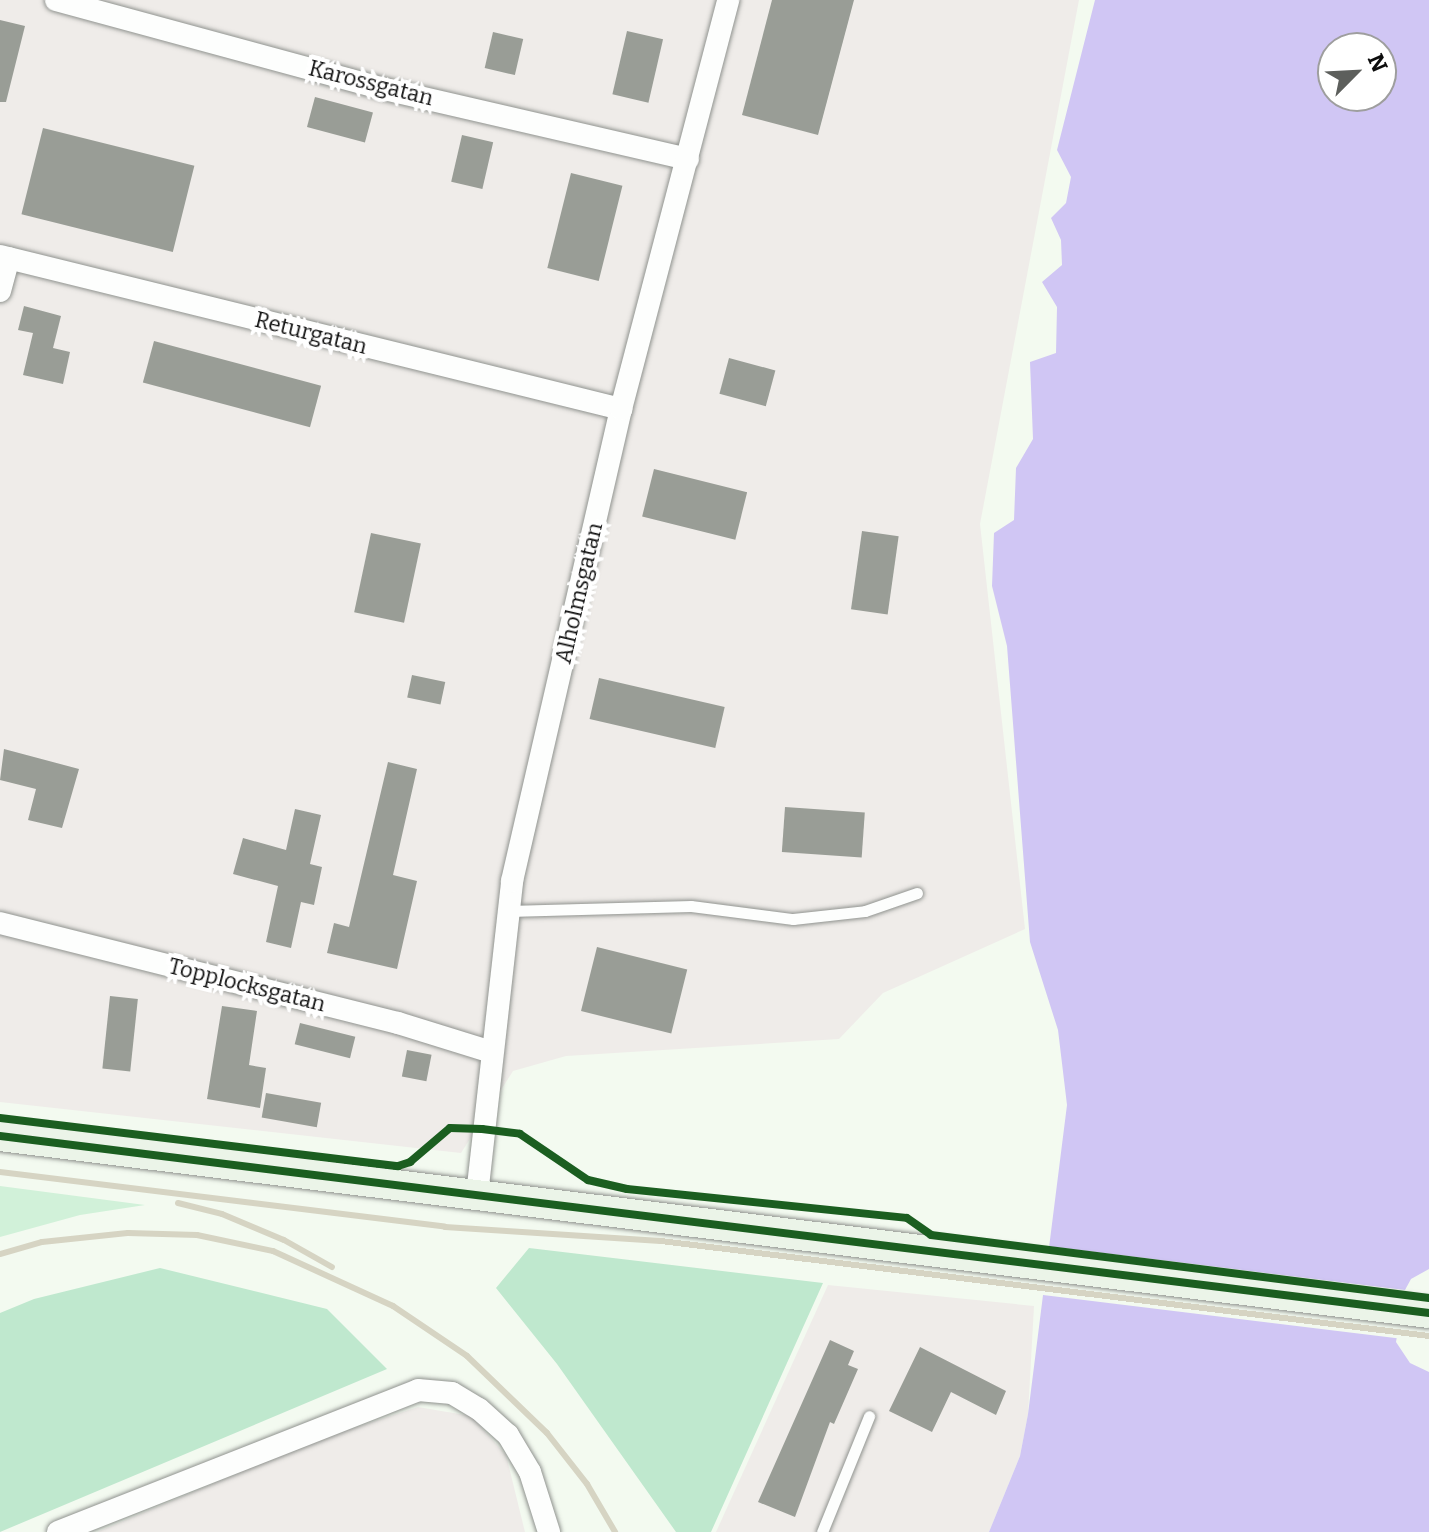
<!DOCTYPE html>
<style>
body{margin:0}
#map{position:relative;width:1429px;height:1532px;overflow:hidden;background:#f3faf0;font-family:Bitter,serif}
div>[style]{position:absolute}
.industrial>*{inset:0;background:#efece9}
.green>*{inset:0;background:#d1f1d9}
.forest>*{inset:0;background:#bfe8ce}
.water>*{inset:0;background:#d0c6f4}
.pier>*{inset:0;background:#f3faf0;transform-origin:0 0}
.building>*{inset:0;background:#999d96;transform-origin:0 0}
.roads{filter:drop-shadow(0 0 2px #90938f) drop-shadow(0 0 2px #90938f)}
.lane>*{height:11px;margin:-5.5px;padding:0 5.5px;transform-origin:5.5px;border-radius:5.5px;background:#fdfefd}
.street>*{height:22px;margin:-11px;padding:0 11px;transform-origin:11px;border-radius:11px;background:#fdfefd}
.secondary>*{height:30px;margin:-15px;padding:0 15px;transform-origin:15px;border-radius:15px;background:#ebf4e8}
.rail>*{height:6px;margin:-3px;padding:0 3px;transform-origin:3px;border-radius:3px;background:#d6d4c3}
.cycleway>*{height:8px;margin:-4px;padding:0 4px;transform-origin:4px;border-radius:4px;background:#1b5e20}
span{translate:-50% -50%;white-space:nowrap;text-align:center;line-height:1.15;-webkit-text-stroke:8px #fff;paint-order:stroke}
.street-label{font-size:22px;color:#0c0c0c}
.north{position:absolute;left:1317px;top:32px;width:80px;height:80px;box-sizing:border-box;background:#fff;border:2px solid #9e9e9e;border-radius:50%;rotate:66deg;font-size:22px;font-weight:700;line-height:32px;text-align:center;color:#0c0c0c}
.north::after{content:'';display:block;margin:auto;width:28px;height:36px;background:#5d5f5c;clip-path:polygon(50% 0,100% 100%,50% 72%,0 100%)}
</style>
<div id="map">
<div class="industrial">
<div style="clip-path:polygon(0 0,1079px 0,980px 524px,1025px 929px,883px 993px,839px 1039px,566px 1056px,513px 1071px,461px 1153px,0 1102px)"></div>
<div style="clip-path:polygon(828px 1285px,1034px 1306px,1028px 1414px,1020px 1456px,989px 1532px,716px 1532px)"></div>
<div style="clip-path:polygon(418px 1407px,471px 1416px,506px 1455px,525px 1532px,97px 1532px,320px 1439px)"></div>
</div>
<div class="green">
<div style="clip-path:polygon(0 1186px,145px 1205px,80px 1215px,0 1237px)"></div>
</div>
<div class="forest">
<div style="clip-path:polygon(529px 1248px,823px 1283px,711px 1532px,676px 1532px,557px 1364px,496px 1288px)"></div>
<div style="clip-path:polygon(160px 1268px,327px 1309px,387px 1369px,0 1532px,0 1313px,34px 1299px)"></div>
</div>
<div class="water">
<div style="clip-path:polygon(evenodd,1095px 0,1429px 0,1429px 1269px,1411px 1279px,1405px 1290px,1396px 1342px,1410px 1363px,1429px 1372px,1429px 1532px,989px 1532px,1020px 1456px,1028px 1414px,1067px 1105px,1058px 1030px,1030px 942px,1007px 646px,992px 586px,994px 533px,1014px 520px,1016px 468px,1033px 439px,1030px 362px,1056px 353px,1057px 307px,1042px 282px,1062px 265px,1061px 240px,1051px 218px,1066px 203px,1071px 177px,1057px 150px,1095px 0,1333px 48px,1381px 48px,1381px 96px,1333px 96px,1333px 48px)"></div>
</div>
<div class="pier">
<div style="left:1047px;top:1246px;width:365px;height:49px;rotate:7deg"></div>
</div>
<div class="building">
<div style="clip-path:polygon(772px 0,854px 0,818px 135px,742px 115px)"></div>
<div style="clip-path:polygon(0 20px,25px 26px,6px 102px,0 102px)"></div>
<div style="left:627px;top:31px;width:37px;height:65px;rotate:13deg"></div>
<div style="left:493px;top:32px;width:31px;height:37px;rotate:13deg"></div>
<div style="left:315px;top:97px;width:60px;height:31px;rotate:15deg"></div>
<div style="left:43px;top:128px;width:156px;height:89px;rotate:14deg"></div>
<div style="left:462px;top:135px;width:32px;height:48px;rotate:13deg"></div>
<div style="left:571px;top:173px;width:53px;height:98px;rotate:14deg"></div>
<div style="clip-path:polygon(24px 306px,61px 316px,53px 348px,70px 352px,63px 384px,23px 375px,33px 333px,18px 330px)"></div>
<div style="left:154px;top:341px;width:173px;height:43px;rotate:15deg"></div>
<div style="left:729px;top:358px;width:48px;height:37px;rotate:15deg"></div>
<div style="left:654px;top:469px;width:96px;height:49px;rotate:14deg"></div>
<div style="left:862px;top:531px;width:37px;height:79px;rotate:8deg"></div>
<div style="left:371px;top:533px;width:51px;height:81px;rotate:12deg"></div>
<div style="left:412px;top:675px;width:34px;height:23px;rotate:12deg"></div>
<div style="left:599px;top:678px;width:129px;height:42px;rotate:13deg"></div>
<div style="clip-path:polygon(4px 749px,79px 769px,62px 828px,28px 820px,36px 789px,0 780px)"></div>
<div style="clip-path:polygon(388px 762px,417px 769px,393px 875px,417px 881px,397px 969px,327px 953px,334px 923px,349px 927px)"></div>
<div style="left:785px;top:807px;width:80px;height:45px;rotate:4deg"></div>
<div style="clip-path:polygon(295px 809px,321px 815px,310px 864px,322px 867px,314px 905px,301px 902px,291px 948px,266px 942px,278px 886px,233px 874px,243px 838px,286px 850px)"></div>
<div style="left:597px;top:947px;width:93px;height:66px;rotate:14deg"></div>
<div style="left:110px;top:996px;width:28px;height:73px;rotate:6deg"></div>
<div style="clip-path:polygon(222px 1006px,257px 1011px,249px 1065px,266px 1068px,260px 1108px,207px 1099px)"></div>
<div style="left:300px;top:1023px;width:57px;height:22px;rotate:14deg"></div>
<div style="left:407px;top:1050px;width:25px;height:27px;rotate:11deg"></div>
<div style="left:266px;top:1093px;width:56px;height:25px;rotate:10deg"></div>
<div style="clip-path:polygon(830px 1340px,854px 1351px,848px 1365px,858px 1369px,834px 1424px,830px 1422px,795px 1517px,758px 1502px)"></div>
<div style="clip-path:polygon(920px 1347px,1006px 1391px,996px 1415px,951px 1392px,932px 1432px,889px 1411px)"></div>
</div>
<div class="roads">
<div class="lane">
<div style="left:508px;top:911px;width:183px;rotate:-1.6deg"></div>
<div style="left:691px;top:906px;width:103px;rotate:7.3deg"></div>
<div style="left:793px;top:919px;width:72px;rotate:-6.3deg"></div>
<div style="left:865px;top:911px;width:55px;rotate:-19.1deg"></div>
<div style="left:822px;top:1532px;width:125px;rotate:-67.9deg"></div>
</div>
<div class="street">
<div style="left:56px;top:0;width:336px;rotate:15.2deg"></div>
<div style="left:380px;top:88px;width:316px;rotate:13deg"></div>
<div style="left:0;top:256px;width:640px;rotate:13.84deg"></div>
<div style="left:0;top:291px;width:34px;rotate:-75deg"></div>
<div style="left:0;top:923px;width:410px;rotate:14.1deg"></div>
<div style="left:398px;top:1023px;width:97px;rotate:17.3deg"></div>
<div style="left:477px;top:1195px;width:316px;rotate:-83.6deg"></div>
<div style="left:512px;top:881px;width:484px;rotate:-77deg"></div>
<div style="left:621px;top:409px;width:423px;rotate:-75.3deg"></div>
<div style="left:58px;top:1532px;width:387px;rotate:-21.5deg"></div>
<div style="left:418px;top:1390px;width:34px;rotate:5deg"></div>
<div style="left:452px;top:1393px;width:31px;rotate:31deg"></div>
<div style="left:479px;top:1409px;width:39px;rotate:42deg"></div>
<div style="left:508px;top:1435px;width:43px;rotate:59.3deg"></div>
<div style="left:530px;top:1472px;width:63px;rotate:72.4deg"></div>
</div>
<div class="secondary">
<div style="left:0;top:1136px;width:1440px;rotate:7.06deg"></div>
</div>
</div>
<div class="rail">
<div style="left:0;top:1172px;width:448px;rotate:7deg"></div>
<div style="left:445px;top:1227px;width:216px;rotate:3.7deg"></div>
<div style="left:661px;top:1241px;width:774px;rotate:7.05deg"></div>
<div style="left:178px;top:1203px;width:45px;rotate:14deg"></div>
<div style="left:222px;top:1214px;width:67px;rotate:22.8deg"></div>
<div style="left:284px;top:1240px;width:55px;rotate:29.4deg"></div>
<div style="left:0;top:1254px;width:44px;rotate:-15.9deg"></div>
<div style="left:42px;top:1242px;width:86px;rotate:-6deg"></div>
<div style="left:128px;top:1233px;width:69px;rotate:1.7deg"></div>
<div style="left:197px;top:1235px;width:78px;rotate:11.9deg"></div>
<div style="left:273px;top:1251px;width:132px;rotate:24.6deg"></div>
<div style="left:393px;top:1306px;width:89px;rotate:34deg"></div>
<div style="left:467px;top:1356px;width:111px;rotate:43.9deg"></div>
<div style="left:547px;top:1433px;width:65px;rotate:51.9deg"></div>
<div style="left:587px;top:1484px;width:56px;rotate:59.7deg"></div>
</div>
<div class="cycleway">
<div style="left:0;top:1118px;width:401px;rotate:6.9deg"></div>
<div style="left:398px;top:1166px;width:13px;rotate:-18deg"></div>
<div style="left:410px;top:1162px;width:52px;rotate:-40.4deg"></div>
<div style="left:450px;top:1128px;width:32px;rotate:2deg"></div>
<div style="left:482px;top:1129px;width:38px;rotate:7deg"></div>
<div style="left:520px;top:1134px;width:82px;rotate:34.1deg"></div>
<div style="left:588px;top:1180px;width:40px;rotate:13deg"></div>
<div style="left:627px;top:1189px;width:281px;rotate:5.9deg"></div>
<div style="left:907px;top:1218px;width:29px;rotate:35deg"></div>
<div style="left:931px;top:1235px;width:502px;rotate:7.21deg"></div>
<div style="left:0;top:1136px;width:1440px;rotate:7.06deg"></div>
</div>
<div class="street-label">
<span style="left:371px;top:83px;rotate:14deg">Karossgatan</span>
<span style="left:311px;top:333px;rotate:14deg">Returgatan</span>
<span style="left:579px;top:593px;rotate:-77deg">Alholmsgatan</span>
<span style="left:247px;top:985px;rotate:14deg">Topplocksgatan</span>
</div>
<div class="north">N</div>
</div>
